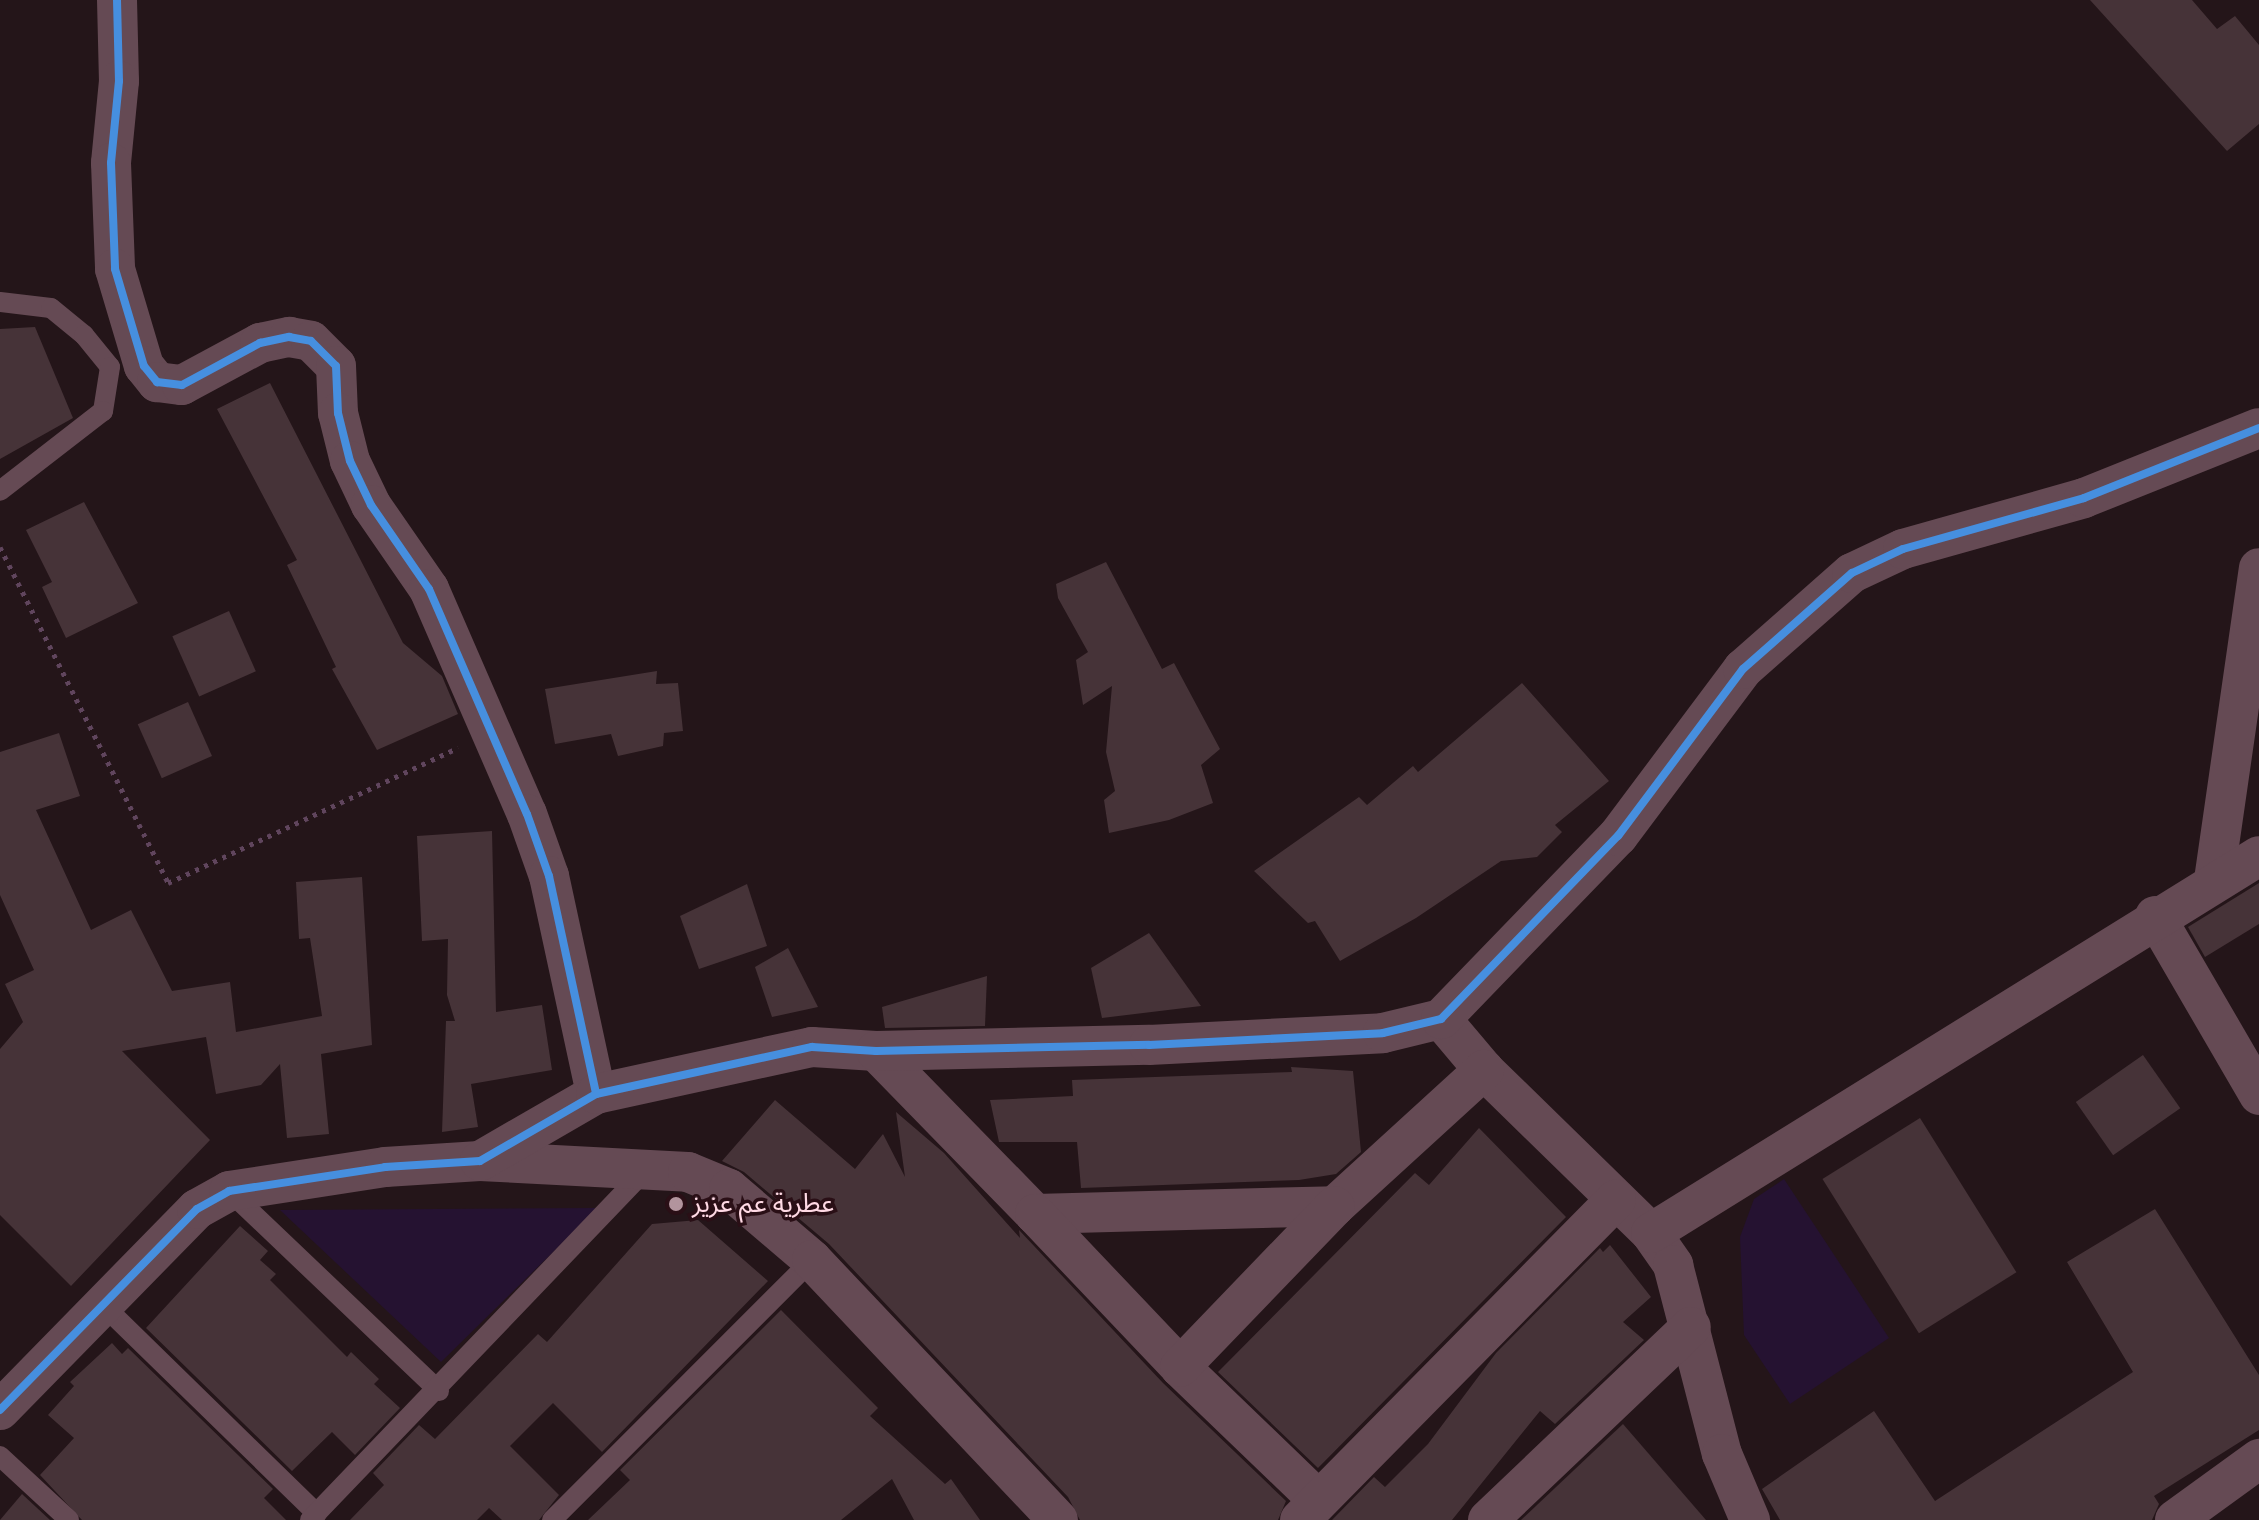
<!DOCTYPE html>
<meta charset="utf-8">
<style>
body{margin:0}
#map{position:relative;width:2259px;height:1520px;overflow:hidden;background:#241519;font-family:Karla,"Noto Sans Arabic",sans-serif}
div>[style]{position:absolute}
.green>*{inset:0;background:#251231}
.building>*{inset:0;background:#463338;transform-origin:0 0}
.path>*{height:5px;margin-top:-2.5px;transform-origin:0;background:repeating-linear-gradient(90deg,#60455d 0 4px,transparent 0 10px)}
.service>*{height:20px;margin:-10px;padding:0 10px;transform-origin:10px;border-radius:10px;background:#654a54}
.minor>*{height:40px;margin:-20px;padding:0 20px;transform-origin:20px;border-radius:20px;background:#654a54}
.cycleway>*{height:8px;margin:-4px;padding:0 4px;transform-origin:4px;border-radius:4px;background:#468fdf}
.dots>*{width:22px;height:22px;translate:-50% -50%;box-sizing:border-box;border:4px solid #2a0f16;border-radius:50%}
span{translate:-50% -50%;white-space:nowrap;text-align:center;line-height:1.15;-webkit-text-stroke:7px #2a0f16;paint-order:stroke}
.poi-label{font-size:26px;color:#ffd9e4}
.left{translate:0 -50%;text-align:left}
</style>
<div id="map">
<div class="green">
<div style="clip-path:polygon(1784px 1179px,1889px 1338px,1790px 1404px,1744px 1335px,1740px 1237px,1754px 1199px)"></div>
<div style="clip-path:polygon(598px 1208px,441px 1362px,280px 1210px)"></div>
</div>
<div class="building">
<div style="clip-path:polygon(2090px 0,2192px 0,2217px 29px,2235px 16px,2259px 45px,2259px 124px,2227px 151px)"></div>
<div style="clip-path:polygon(35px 327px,73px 418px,0 459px,0 329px)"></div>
<div style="clip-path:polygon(270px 383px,403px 643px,442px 676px,458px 714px,377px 750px,332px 669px,336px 667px,287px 565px,297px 560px,217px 409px)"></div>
<div style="clip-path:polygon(84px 502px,138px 603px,66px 638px,42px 587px,52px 582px,26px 530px)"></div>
<div style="clip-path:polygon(1106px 562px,1162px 669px,1174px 663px,1220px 749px,1201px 765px,1213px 803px,1169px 820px,1109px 833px,1104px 800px,1115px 791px,1106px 752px,1112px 686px,1083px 705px,1076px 660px,1088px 652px,1058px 598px,1056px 584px)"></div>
<div style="left:229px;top:611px;width:66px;height:62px;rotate:66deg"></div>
<div style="clip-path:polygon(657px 671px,656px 684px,678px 683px,683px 731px,664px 733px,663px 746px,618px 756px,611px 734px,555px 744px,545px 689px)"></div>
<div style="clip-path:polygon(1522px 683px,1609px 781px,1555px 825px,1562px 832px,1537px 857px,1501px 861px,1416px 918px,1340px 961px,1315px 921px,1308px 923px,1254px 871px,1359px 797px,1367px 805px,1413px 766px,1418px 772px)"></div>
<div style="left:188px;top:702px;width:59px;height:55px;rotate:66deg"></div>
<div style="clip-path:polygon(59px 733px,80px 796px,36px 810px,91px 930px,131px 910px,172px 991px,230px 982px,236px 1032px,322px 1016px,310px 938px,299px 939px,296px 882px,362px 877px,372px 1045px,321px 1054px,329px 1134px,287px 1138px,280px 1064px,261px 1085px,216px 1094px,206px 1037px,122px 1051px,210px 1140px,71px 1286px,0 1215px,0 1049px,23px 1022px,5px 984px,34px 970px,0 895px,0 752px)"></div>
<div style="clip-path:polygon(492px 831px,496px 1012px,542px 1005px,552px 1070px,471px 1084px,478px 1127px,442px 1132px,446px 1021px,455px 1021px,447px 995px,448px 939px,422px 941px,417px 836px)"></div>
<div style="clip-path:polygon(2259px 883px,2259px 924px,2205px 957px,2188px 927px)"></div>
<div style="clip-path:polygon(747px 884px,767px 946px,699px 969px,680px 916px)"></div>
<div style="clip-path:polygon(1149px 933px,1201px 1006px,1102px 1018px,1091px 968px)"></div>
<div style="clip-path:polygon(788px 948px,818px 1007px,772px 1017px,755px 967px)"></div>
<div style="clip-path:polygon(987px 976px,985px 1026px,885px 1028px,882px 1007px)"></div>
<div style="left:2143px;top:1055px;width:65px;height:82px;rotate:55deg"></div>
<div style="clip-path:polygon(1291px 1067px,1353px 1071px,1361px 1152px,1336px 1174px,1299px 1180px,1081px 1188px,1077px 1142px,999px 1142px,990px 1100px,1073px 1096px,1072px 1080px,1292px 1072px)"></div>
<div style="clip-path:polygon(775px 1100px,855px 1169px,883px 1134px,905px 1177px,896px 1112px,944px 1153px,1020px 1238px,1019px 1230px,1163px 1383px,1286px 1501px,1278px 1520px,1080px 1520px,1068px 1497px,829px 1244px,744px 1172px,722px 1161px)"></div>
<div style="left:1920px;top:1118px;width:182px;height:115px;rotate:58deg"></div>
<div style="clip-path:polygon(1479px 1128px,1566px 1217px,1318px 1468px,1218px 1372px,1415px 1173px,1429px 1185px)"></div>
<div style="clip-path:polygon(2155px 1209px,2259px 1375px,2259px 1430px,2154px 1496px,2159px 1504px,2152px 1520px,1780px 1520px,1762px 1489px,1874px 1411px,1935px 1501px,2133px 1372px,2067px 1262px)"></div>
<div style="clip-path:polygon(698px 1220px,768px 1281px,602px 1452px,553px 1403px,510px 1446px,559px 1495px,539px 1520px,502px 1520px,489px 1508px,477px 1520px,350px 1520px,384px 1485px,373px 1473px,419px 1425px,435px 1439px,538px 1334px,547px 1342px,652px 1224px)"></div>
<div style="clip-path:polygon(240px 1226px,268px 1251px,260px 1260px,276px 1274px,270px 1280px,347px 1357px,351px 1352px,379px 1379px,374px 1384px,400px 1408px,355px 1455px,332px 1432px,292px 1471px,146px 1328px)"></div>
<div style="clip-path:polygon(1610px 1245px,1651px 1297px,1623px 1322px,1644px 1340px,1555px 1424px,1540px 1411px,1452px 1520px,1332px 1520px,1374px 1477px,1385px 1487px,1428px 1444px,1496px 1353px,1600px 1248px,1603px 1252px)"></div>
<div style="clip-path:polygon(781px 1310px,878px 1408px,870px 1416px,945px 1484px,951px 1479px,980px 1520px,914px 1520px,892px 1479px,841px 1520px,588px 1520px,630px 1480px,620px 1470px)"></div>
<div style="clip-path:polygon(112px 1343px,122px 1354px,128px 1348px,273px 1489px,264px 1498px,286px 1520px,82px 1520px,40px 1475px,74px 1438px,48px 1415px,74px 1386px,70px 1382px)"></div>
<div style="clip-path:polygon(1623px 1424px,1706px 1520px,1521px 1520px,1591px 1454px)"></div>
<div style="clip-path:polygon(22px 1494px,50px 1520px,0 1520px)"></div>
</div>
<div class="path">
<div style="left:0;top:547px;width:376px;rotate:63.4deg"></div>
<div style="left:168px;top:883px;width:320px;rotate:-25deg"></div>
</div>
<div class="service">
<div style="left:0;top:302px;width:51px;rotate:6.7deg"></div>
<div style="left:51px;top:308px;width:43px;rotate:39.3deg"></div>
<div style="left:84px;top:335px;width:41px;rotate:50.9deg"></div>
<div style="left:110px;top:367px;width:45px;rotate:99deg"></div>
<div style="left:103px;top:411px;width:130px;rotate:142.2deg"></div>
<div style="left:229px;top:1191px;width:290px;rotate:43.6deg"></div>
<div style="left:105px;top:1307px;width:296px;rotate:44.3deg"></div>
<div style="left:0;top:1456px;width:94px;rotate:42.8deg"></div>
<div style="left:310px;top:1520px;width:484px;rotate:-46.2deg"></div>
<div style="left:552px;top:1520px;width:368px;rotate:-45deg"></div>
</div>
<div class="minor">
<div style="left:117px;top:0;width:81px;rotate:88.6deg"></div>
<div style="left:119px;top:81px;width:82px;rotate:95.6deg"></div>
<div style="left:111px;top:163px;width:106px;rotate:87.8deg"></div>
<div style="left:115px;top:269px;width:101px;rotate:73.4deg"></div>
<div style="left:144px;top:366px;width:21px;rotate:51deg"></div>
<div style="left:157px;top:382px;width:25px;rotate:7deg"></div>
<div style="left:182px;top:385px;width:89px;rotate:-28.3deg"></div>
<div style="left:260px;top:343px;width:30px;rotate:-12deg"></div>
<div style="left:289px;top:337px;width:22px;rotate:10deg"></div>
<div style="left:311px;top:341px;width:35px;rotate:45deg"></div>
<div style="left:336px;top:366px;width:47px;rotate:87.6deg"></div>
<div style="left:338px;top:413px;width:49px;rotate:76deg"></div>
<div style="left:350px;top:461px;width:49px;rotate:64.5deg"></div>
<div style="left:371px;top:505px;width:102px;rotate:55.4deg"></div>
<div style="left:429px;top:589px;width:245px;rotate:66.5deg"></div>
<div style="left:527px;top:814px;width:66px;rotate:70.5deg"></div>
<div style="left:549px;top:876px;width:223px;rotate:77.8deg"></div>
<div style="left:2214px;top:880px;width:315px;rotate:-81.8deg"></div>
<div style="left:2155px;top:916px;width:207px;rotate:59.8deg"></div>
<div style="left:1441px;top:1019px;width:67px;rotate:49.9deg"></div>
<div style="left:1484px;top:1070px;width:233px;rotate:44.3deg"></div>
<div style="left:1651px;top:1233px;width:39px;rotate:55deg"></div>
<div style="left:1673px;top:1265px;width:195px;rotate:75.5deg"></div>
<div style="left:1722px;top:1454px;width:72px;rotate:67deg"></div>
<div style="left:876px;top:1051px;width:228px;rotate:45.7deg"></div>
<div style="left:1035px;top:1214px;width:300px;rotate:-1.5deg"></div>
<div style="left:1335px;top:1206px;width:202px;rotate:-42.4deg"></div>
<div style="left:480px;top:1161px;width:208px;rotate:3deg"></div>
<div style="left:688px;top:1172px;width:44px;rotate:22.5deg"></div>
<div style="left:729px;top:1189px;width:109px;rotate:40.5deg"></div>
<div style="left:812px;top:1260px;width:358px;rotate:46.6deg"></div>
<div style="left:1035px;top:1214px;width:211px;rotate:46.5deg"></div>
<div style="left:1180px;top:1367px;width:192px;rotate:43.9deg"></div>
<div style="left:1651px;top:1233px;width:715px;rotate:-31.8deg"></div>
<div style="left:1180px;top:1367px;width:223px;rotate:-46.1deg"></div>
<div style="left:0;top:1410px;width:281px;rotate:-45.6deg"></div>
<div style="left:197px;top:1209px;width:37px;rotate:-29deg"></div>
<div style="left:229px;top:1191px;width:158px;rotate:-8.7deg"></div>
<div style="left:385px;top:1167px;width:95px;rotate:-3.6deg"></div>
<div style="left:480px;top:1161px;width:134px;rotate:-30deg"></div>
<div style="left:596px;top:1094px;width:221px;rotate:-12.3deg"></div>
<div style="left:812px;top:1047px;width:64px;rotate:3.6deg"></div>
<div style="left:876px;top:1051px;width:273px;rotate:-1.3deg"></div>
<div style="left:1149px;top:1045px;width:234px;rotate:-2.9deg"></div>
<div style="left:1383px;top:1033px;width:60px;rotate:-13.6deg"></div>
<div style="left:1441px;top:1019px;width:255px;rotate:-46deg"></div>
<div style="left:1618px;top:836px;width:209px;rotate:-53.2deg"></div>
<div style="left:1743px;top:669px;width:145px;rotate:-41.4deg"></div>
<div style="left:1852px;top:573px;width:56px;rotate:-25.2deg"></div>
<div style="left:1903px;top:549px;width:188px;rotate:-15.7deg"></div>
<div style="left:2084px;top:498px;width:188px;rotate:-21.8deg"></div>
<div style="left:1300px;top:1520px;width:450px;rotate:-45.4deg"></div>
<div style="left:1488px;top:1520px;width:280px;rotate:-43.6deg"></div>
<div style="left:2175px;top:1520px;width:104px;rotate:-36deg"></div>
</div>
<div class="cycleway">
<div style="left:117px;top:0;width:81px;rotate:88.6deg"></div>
<div style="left:119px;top:81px;width:82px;rotate:95.6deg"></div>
<div style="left:111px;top:163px;width:106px;rotate:87.8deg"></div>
<div style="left:115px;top:269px;width:101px;rotate:73.4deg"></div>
<div style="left:144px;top:366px;width:21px;rotate:51deg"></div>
<div style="left:157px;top:382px;width:25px;rotate:7deg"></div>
<div style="left:182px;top:385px;width:89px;rotate:-28.3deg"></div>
<div style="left:260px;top:343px;width:30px;rotate:-12deg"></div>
<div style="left:289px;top:337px;width:22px;rotate:10deg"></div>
<div style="left:311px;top:341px;width:35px;rotate:45deg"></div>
<div style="left:336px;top:366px;width:47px;rotate:87.6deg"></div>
<div style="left:338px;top:413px;width:49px;rotate:76deg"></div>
<div style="left:350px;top:461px;width:49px;rotate:64.5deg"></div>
<div style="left:371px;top:505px;width:102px;rotate:55.4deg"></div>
<div style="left:429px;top:589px;width:245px;rotate:66.5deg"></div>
<div style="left:527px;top:814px;width:66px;rotate:70.5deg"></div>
<div style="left:549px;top:876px;width:223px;rotate:77.8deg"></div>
<div style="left:0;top:1410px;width:281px;rotate:-45.6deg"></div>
<div style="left:197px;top:1209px;width:37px;rotate:-29deg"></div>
<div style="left:229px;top:1191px;width:158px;rotate:-8.7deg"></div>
<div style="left:385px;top:1167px;width:95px;rotate:-3.6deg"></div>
<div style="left:480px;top:1161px;width:134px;rotate:-30deg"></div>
<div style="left:596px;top:1094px;width:221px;rotate:-12.3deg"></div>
<div style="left:812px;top:1047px;width:64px;rotate:3.6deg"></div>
<div style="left:876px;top:1051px;width:273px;rotate:-1.3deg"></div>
<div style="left:1149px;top:1045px;width:234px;rotate:-2.9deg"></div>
<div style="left:1383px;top:1033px;width:60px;rotate:-13.6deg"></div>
<div style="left:1441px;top:1019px;width:255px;rotate:-46deg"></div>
<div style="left:1618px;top:836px;width:209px;rotate:-53.2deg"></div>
<div style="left:1743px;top:669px;width:145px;rotate:-41.4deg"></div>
<div style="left:1852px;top:573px;width:56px;rotate:-25.2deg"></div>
<div style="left:1903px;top:549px;width:188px;rotate:-15.7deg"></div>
<div style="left:2084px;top:498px;width:188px;rotate:-21.8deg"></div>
</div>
<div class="dots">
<div style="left:676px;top:1204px;background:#b2949d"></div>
</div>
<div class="poi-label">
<span class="left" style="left:692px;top:1204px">عطرية عم عزيز</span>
</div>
</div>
